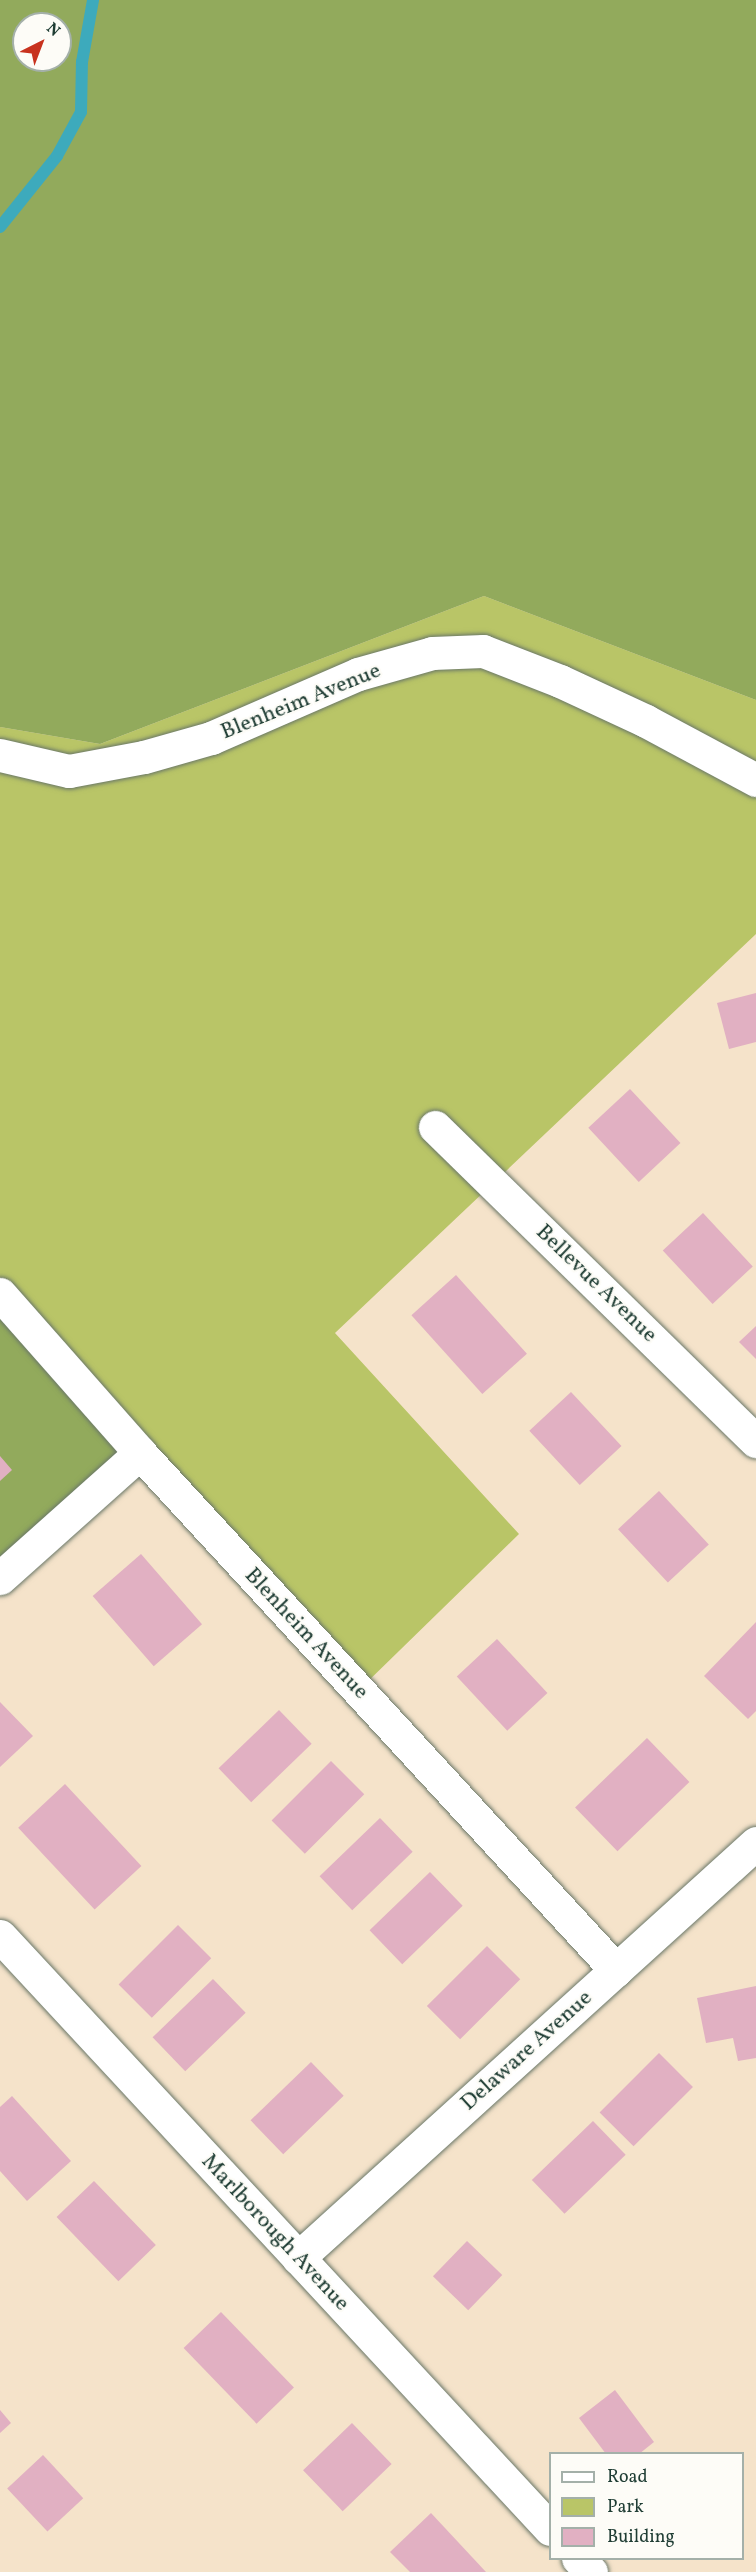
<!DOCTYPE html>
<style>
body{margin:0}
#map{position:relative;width:756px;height:2572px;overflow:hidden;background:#f5e3ca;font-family:Vollkorn,serif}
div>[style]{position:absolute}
.green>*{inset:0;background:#b9c567}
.forest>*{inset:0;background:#92aa5c}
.stream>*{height:12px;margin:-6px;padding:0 6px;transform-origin:6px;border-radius:6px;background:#3daabc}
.building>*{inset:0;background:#e1b0c2;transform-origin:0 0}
.roads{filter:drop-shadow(0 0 2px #6a7768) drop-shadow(0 0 2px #6a7768)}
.minor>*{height:33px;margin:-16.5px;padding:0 16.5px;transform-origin:16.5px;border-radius:16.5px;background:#fff}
span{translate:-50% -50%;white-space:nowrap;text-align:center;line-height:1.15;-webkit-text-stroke:4.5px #fdfcf7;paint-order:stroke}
.street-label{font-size:22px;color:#1f3d34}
.legend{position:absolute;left:549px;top:2452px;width:195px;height:108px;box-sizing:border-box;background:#fdfcf7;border:2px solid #a4b0a9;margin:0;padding:8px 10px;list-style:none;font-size:18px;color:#1f3d34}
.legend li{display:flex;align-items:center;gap:12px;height:30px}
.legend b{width:30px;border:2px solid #a4b0a9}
.north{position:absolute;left:12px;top:12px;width:60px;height:60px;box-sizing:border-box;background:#fdfcf7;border:2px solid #a4b0a9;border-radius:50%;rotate:42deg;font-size:16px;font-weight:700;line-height:24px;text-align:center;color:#1f3d34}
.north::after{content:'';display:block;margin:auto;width:21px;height:27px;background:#c8321e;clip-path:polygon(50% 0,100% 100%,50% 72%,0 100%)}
</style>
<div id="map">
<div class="green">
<div style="clip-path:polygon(484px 596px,756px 700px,756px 934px,335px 1333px,519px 1534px,359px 1690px,0 1296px,0 727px,100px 744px)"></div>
</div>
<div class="forest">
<div style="clip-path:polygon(evenodd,0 0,756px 0,756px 700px,484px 596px,100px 744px,0 727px,0 0,24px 24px,60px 24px,60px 60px,24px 60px,24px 24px)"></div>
<div style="clip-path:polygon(0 1296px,139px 1454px,0 1579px)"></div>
</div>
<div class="stream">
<div style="left:0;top:227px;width:91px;rotate:-51.2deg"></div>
<div style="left:57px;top:156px;width:50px;rotate:-61.4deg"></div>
<div style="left:81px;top:112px;width:50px;rotate:-88.9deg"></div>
<div style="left:82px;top:62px;width:63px;rotate:-79.9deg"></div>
</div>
<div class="building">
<div style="clip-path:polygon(756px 993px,756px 1042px,729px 1049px,717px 1003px)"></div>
<div style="left:630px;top:1089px;width:74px;height:57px;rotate:47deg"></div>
<div style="left:703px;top:1213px;width:73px;height:55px;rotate:47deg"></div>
<div style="left:456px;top:1275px;width:106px;height:60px;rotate:48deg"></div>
<div style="clip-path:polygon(756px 1326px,756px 1359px,739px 1342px)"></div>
<div style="left:571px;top:1392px;width:74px;height:57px;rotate:47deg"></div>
<div style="clip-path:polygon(0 1456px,12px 1470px,0 1481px)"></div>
<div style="left:659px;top:1491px;width:73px;height:56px;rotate:47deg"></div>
<div style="left:141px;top:1554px;width:93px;height:64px;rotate:49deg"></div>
<div style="clip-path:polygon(756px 1622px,756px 1711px,748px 1719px,704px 1676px)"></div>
<div style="left:497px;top:1639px;width:74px;height:55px;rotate:47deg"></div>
<div style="clip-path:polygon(0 1702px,33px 1736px,0 1767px)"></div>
<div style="left:279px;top:1710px;width:47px;height:84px;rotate:46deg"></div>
<div style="left:647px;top:1738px;width:61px;height:100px;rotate:46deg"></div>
<div style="left:331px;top:1761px;width:47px;height:84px;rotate:45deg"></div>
<div style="left:65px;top:1784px;width:112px;height:64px;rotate:47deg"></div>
<div style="left:380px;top:1818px;width:47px;height:84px;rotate:46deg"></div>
<div style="left:430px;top:1872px;width:47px;height:84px;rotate:46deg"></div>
<div style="left:178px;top:1925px;width:47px;height:84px;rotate:45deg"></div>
<div style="left:487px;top:1946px;width:47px;height:85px;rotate:45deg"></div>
<div style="left:213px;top:1979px;width:47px;height:84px;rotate:46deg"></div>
<div style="clip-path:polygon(756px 1986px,756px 2058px,738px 2061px,733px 2038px,706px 2043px,697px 1998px)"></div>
<div style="left:659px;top:2053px;width:48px;height:84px;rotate:45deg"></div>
<div style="left:311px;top:2062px;width:47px;height:84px;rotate:46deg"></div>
<div style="clip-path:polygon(12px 2096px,71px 2161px,27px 2201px,0 2171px,0 2107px)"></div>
<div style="left:593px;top:2121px;width:47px;height:85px;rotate:46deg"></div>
<div style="left:94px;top:2181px;width:89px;height:52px;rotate:46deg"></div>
<div style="left:467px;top:2241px;width:49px;height:49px;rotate:44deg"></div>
<div style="left:221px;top:2312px;width:105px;height:52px;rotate:46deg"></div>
<div style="clip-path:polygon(615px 2390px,654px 2442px,639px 2454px,606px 2454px,579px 2418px)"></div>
<div style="clip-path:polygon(0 2410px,11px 2423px,0 2433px)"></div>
<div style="left:352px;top:2423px;width:57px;height:68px;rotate:46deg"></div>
<div style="left:43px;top:2455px;width:59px;height:49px;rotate:47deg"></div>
<div style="clip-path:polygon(431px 2513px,486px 2572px,410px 2572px,390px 2552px)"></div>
</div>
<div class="roads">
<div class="minor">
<div style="left:0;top:755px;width:71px;rotate:13.1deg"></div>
<div style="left:69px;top:771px;width:76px;rotate:-10.6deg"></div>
<div style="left:144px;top:757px;width:70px;rotate:-15.8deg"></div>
<div style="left:211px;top:738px;width:160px;rotate:-23.5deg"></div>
<div style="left:358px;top:674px;width:77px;rotate:-15.8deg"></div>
<div style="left:432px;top:653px;width:51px;rotate:-2.2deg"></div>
<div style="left:483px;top:651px;width:83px;rotate:21.3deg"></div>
<div style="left:560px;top:681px;width:95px;rotate:24.9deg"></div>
<div style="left:646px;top:721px;width:125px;rotate:28.2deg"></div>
<div style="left:435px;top:1127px;width:449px;rotate:44.4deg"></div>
<div style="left:0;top:1294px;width:212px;rotate:48.6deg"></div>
<div style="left:140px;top:1453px;width:703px;rotate:47.36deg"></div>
<div style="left:0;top:1578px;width:188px;rotate:-41.8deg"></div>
<div style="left:0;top:1936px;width:809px;rotate:47.15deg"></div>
<div style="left:298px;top:2258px;width:618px;rotate:-42.18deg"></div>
<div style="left:578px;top:2558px;width:19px;rotate:47deg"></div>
</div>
</div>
<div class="street-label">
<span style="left:301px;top:702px;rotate:-22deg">Blenheim Avenue</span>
<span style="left:596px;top:1284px;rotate:44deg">Bellevue Avenue</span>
<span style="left:306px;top:1634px;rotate:47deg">Blenheim Avenue</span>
<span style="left:527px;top:2051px;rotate:-42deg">Delaware Avenue</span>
<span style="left:275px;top:2233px;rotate:47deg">Marlborough Avenue</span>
</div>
<ul class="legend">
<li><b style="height:8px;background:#fff"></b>Road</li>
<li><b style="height:16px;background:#b9c567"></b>Park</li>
<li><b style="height:16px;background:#e1b0c2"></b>Building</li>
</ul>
<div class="north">N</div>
</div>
